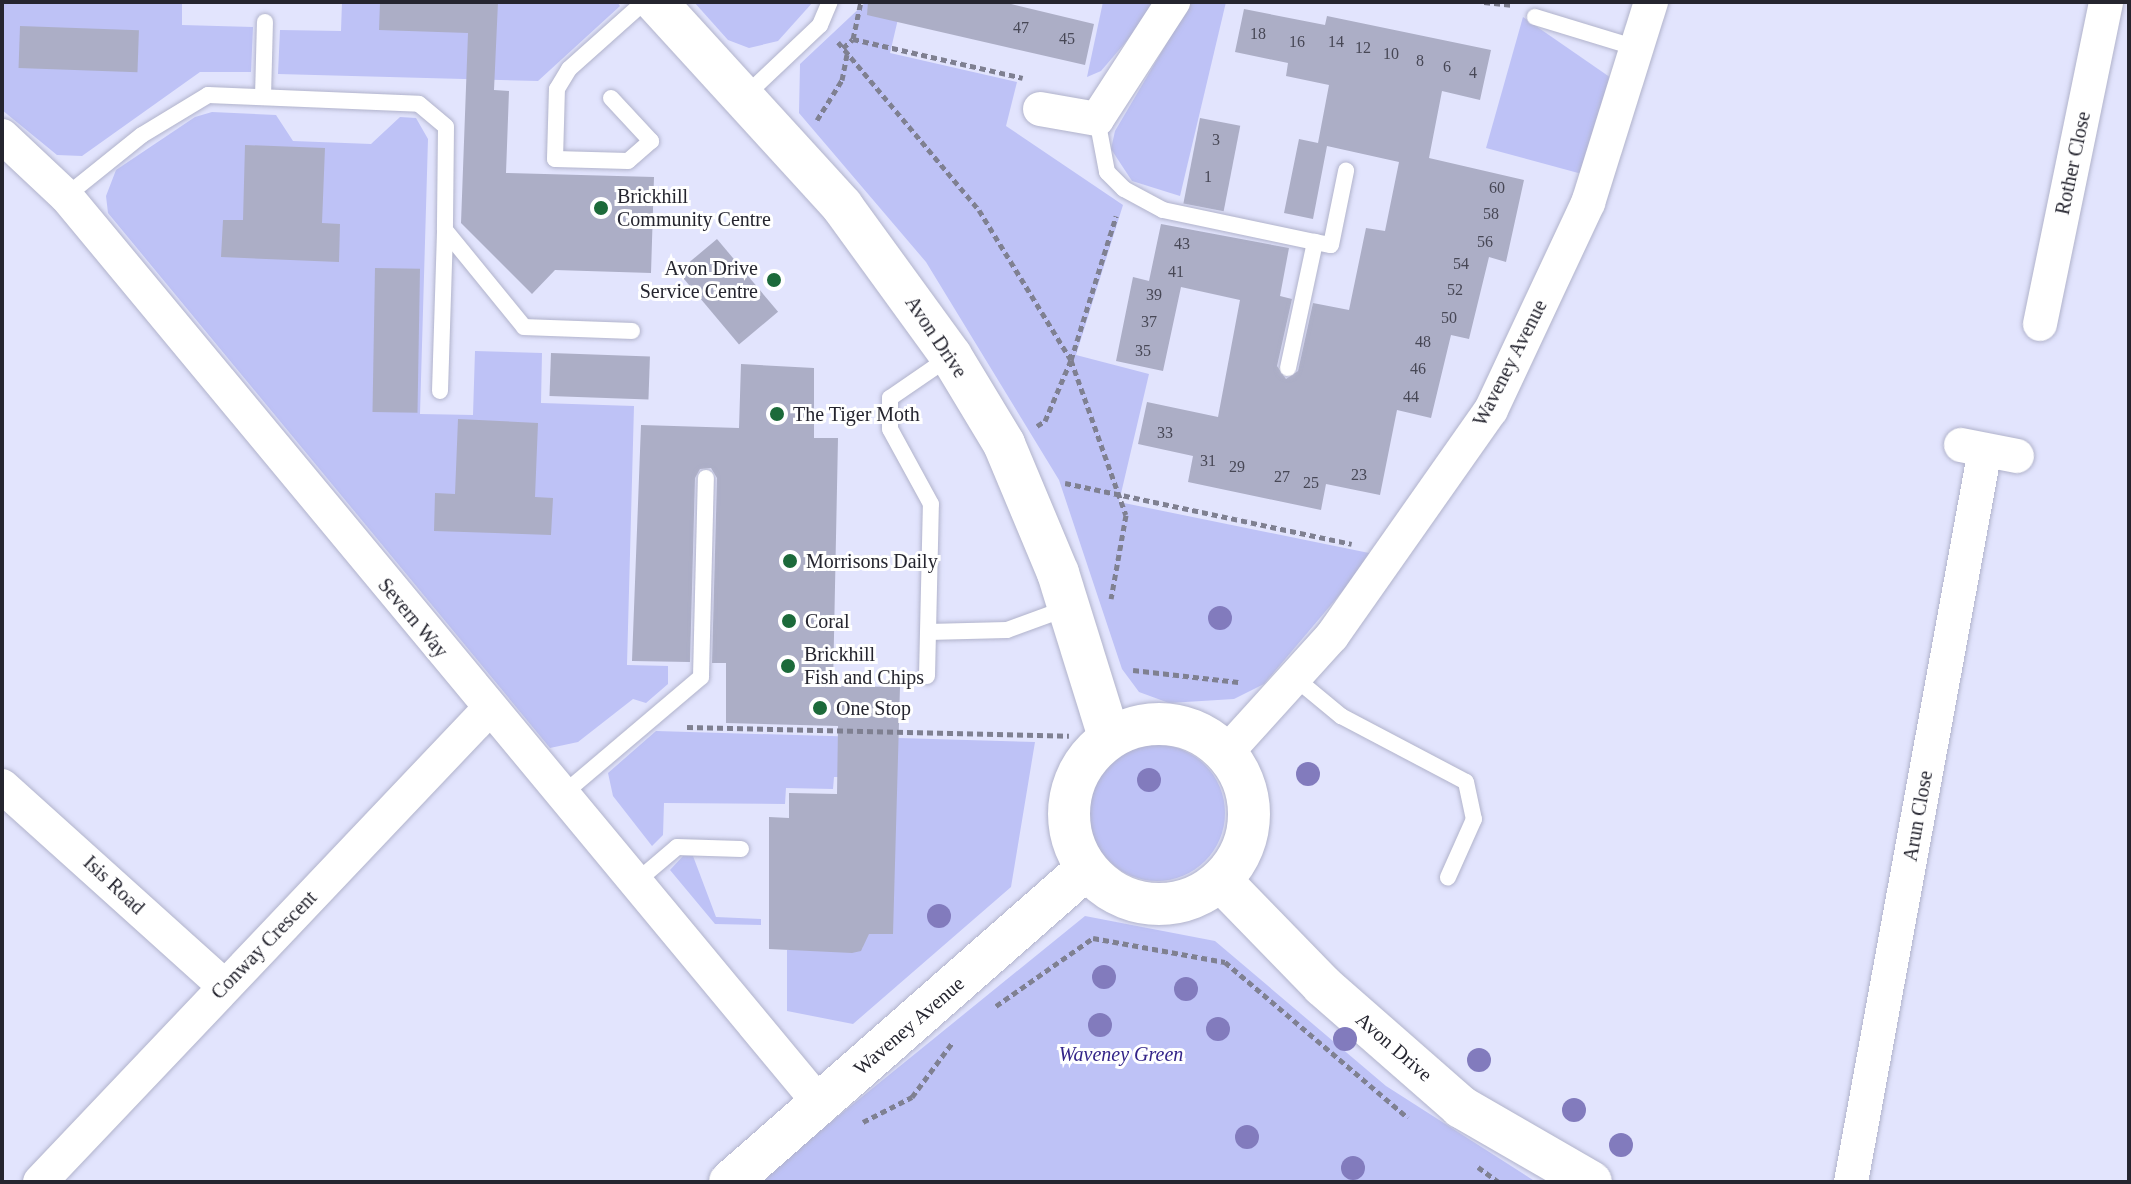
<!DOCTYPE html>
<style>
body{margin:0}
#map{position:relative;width:2131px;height:1184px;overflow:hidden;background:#e2e4fd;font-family:Georgia,serif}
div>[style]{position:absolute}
.green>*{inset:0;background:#bec2f6}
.round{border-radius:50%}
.building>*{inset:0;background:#acaec6;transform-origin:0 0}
.path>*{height:5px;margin-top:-2.5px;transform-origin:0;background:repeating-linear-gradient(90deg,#7f8091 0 6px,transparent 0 10px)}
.roads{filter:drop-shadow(0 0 2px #b1b3cb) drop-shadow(0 0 2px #b1b3cb)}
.service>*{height:16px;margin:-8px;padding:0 8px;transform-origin:8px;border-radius:8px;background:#fff}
.minor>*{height:34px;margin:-17px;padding:0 17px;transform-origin:17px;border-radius:17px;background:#fff}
.tertiary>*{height:42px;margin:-21px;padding:0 21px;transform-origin:21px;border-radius:21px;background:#fff}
.tertiary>.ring{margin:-21px;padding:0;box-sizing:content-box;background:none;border:42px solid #fff;border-radius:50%}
.trees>*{width:24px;height:24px;margin:-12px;border-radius:50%;background:#827bbd}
.dots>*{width:22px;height:22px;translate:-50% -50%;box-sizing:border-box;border:4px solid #fff;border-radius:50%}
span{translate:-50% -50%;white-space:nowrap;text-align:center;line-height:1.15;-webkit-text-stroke:6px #fff;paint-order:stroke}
.number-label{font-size:16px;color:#474755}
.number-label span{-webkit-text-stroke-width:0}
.street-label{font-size:20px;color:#25252f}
.poi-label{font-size:20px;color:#25252f}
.left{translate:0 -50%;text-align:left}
.right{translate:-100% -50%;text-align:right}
.park-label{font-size:20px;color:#342589;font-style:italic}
.frame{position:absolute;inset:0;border:4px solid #25252f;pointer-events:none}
</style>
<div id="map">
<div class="green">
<div style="clip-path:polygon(2px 2px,182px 2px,182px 25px,253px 27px,251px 72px,200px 72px,82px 156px,57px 155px,2px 110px)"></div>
<div style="clip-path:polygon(342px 2px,617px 2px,620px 6px,538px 81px,278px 74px,280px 30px,341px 31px)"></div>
<div style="clip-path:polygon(694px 2px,813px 2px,778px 41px,749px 48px,728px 40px)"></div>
<div style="clip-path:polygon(866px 2px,902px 2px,890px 53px,1017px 82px,1006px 126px,1123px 205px,1076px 355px,1149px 374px,1119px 502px,1374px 554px,1264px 684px,1234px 699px,1169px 703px,1139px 692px,1122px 669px,1059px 480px,926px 262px,799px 113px,800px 64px)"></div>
<div style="clip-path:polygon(1103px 2px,1160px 2px,1101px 71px,1087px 77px)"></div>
<div style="clip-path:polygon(1191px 2px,1226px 2px,1180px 196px,1132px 181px,1111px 149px,1115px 131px)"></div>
<div style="clip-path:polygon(1523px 17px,1614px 80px,1582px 174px,1486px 148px)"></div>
<div style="clip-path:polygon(212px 112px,276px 115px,293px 141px,371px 144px,400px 117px,416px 118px,428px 139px,420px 414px,473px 415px,475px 351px,542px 353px,541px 403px,634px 406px,627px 665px,668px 666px,668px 684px,646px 703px,633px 699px,578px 742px,550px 748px,108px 213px,106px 196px,116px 170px,195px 117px)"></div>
<div style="clip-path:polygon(656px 731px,1035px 742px,1011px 887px,853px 1024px,787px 1011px,787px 950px,862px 949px,897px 778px,834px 777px,833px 789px,786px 788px,785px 804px,664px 803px,663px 835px,652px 846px,613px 796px,608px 773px)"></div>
<div class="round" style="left:1089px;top:745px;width:136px;height:136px"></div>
<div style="clip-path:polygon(683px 856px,693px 856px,716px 917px,761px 919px,761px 925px,715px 924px,670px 870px)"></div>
<div style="clip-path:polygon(1085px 916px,1215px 941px,1386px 1086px,1536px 1182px,757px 1182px)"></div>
</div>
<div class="building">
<div style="clip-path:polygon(380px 2px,498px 2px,494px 90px,509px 91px,506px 173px,654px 177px,651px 273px,555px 270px,532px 294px,461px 223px,468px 33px,379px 30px)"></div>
<div style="clip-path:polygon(868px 2px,1003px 2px,1094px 24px,1085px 65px,867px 15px)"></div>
<div style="clip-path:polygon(1244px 9px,1325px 25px,1327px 16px,1491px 50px,1480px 100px,1442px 91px,1429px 158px,1524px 180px,1506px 262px,1489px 257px,1469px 339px,1451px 335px,1431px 418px,1397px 410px,1380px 495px,1326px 484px,1321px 510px,1188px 482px,1193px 456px,1138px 444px,1147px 402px,1218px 417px,1240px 300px,1181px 287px,1163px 371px,1116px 361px,1133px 277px,1149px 281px,1161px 224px,1289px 248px,1280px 296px,1292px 299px,1277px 366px,1286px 379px,1298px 371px,1313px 303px,1349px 310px,1366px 228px,1385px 231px,1399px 162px,1327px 146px,1313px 219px,1284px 213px,1299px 139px,1318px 143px,1329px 85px,1286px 76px,1288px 63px,1235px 52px)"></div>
<div style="left:20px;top:26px;width:119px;height:42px;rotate:2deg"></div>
<div style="left:1200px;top:118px;width:41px;height:87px;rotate:11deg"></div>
<div style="clip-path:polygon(245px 145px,325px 148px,322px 223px,340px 224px,339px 262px,221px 257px,223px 220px,243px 220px)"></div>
<div style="left:717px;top:239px;width:95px;height:51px;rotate:50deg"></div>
<div style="left:375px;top:268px;width:45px;height:144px;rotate:1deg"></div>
<div style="left:551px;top:353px;width:99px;height:43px;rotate:2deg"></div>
<div style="clip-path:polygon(741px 364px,814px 368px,814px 438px,838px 438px,833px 686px,900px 687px,893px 934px,869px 934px,861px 951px,852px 953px,769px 949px,769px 817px,789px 818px,789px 793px,837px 794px,838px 726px,726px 723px,726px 663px,712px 663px,717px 478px,711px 468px,700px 469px,695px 478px,690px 662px,632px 661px,641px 425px,739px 428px)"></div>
<div style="clip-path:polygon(458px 419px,538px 423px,535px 497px,553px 498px,551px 535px,434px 531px,435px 493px,455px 494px)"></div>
</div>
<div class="path">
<div style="left:1484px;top:2px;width:27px;rotate:6deg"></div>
<div style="left:853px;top:39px;width:38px;rotate:-78deg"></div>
<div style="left:838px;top:42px;width:219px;rotate:50deg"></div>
<div style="left:979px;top:210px;width:176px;rotate:58.5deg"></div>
<div style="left:1071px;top:360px;width:164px;rotate:70.5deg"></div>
<div style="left:1126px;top:515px;width:85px;rotate:100.1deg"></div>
<div style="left:843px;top:48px;width:13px;rotate:-42deg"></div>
<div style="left:853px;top:39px;width:174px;rotate:12.9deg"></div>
<div style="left:817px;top:120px;width:47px;rotate:-58deg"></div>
<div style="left:842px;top:80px;width:26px;rotate:-79deg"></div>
<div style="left:1037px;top:426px;width:9px;rotate:-32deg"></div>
<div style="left:1045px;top:421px;width:66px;rotate:-66.9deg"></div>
<div style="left:1071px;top:360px;width:151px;rotate:-72.6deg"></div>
<div style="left:1065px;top:483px;width:293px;rotate:12deg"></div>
<div style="left:1133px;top:670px;width:106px;rotate:6.5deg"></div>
<div style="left:687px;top:727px;width:382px;rotate:1.3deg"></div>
<div style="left:996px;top:1006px;width:118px;rotate:-35deg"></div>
<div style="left:1093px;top:938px;width:134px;rotate:10.3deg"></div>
<div style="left:1225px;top:962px;width:240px;rotate:40.4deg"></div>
<div style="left:863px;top:1122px;width:55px;rotate:-27deg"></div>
<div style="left:912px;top:1097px;width:67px;rotate:-53.5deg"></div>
<div style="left:1478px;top:1167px;width:26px;rotate:36deg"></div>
</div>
<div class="roads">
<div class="service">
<div style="left:1535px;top:17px;width:110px;rotate:16.9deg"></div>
<div style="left:745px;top:96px;width:103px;rotate:-43.4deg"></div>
<div style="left:820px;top:25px;width:25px;rotate:-67deg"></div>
<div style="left:263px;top:97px;width:75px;rotate:-88.5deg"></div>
<div style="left:611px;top:98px;width:59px;rotate:47.1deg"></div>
<div style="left:651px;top:141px;width:30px;rotate:139deg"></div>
<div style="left:628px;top:161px;width:73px;rotate:-178.4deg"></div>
<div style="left:555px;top:159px;width:70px;rotate:-88.4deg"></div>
<div style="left:557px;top:89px;width:23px;rotate:-59deg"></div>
<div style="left:569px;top:69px;width:101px;rotate:-41.8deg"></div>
<div style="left:1097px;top:119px;width:54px;rotate:79.3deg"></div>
<div style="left:1107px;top:172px;width:24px;rotate:45deg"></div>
<div style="left:1124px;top:189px;width:44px;rotate:28.3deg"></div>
<div style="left:1163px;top:210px;width:155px;rotate:11.9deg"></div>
<div style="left:1315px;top:242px;width:16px;rotate:11deg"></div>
<div style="left:1331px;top:245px;width:76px;rotate:-78.5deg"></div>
<div style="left:66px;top:196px;width:97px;rotate:-38.8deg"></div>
<div style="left:142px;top:135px;width:77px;rotate:-31.2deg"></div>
<div style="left:208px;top:95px;width:211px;rotate:2.4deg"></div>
<div style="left:419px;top:104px;width:35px;rotate:40deg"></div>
<div style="left:446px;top:127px;width:103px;rotate:90.6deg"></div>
<div style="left:445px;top:230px;width:125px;rotate:50.8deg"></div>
<div style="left:524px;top:327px;width:108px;rotate:2.1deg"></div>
<div style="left:1288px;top:368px;width:129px;rotate:-77.9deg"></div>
<div style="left:440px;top:391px;width:161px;rotate:-88.2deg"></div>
<div style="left:928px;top:632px;width:79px;rotate:-1.5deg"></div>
<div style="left:1007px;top:630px;width:67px;rotate:-20.1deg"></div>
<div style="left:927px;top:676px;width:172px;rotate:-88.7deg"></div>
<div style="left:931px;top:504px;width:85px;rotate:-118.7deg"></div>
<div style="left:890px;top:429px;width:31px;rotate:-90deg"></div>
<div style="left:890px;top:398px;width:74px;rotate:-34.5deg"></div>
<div style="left:1295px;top:678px;width:60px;rotate:39.6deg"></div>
<div style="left:1341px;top:716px;width:141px;rotate:27.8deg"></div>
<div style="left:1466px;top:782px;width:38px;rotate:78deg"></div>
<div style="left:1474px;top:819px;width:64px;rotate:114.1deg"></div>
<div style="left:562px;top:795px;width:182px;rotate:-40.3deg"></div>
<div style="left:701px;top:677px;width:199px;rotate:-88.6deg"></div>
<div style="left:637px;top:881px;width:52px;rotate:-40.4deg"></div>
<div style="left:677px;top:847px;width:64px;rotate:1.8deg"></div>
</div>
<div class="minor">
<div style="left:1040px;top:109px;width:58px;rotate:10deg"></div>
<div style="left:1097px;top:119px;width:140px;rotate:-57deg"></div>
<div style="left:2px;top:136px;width:88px;rotate:43.2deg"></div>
<div style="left:66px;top:196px;width:1180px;rotate:50.29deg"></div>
<div style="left:2040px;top:324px;width:329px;rotate:-78.4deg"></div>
<div style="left:1961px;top:445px;width:57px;rotate:11.1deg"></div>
<div style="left:1226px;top:753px;width:158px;rotate:-47.8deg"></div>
<div style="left:1332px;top:636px;width:276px;rotate:-54.9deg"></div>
<div style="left:1491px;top:410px;width:229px;rotate:-64.9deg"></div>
<div style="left:1588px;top:203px;width:211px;rotate:-72.6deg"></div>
<div style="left:2px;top:786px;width:299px;rotate:42deg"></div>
<div style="left:40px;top:1182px;width:652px;rotate:-46.49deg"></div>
<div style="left:1851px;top:1182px;width:744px;rotate:-79.63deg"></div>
</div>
<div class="tertiary">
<div style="left:656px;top:2px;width:276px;rotate:47.6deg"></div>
<div style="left:842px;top:206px;width:185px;rotate:54deg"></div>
<div style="left:951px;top:356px;width:103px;rotate:58.9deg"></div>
<div style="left:1004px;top:444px;width:140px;rotate:67.3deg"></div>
<div style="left:1058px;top:573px;width:172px;rotate:72.7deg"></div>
<div class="ring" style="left:1069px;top:724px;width:138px;height:138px"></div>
<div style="left:1221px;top:881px;width:146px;rotate:45.8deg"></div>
<div style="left:1323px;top:986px;width:184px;rotate:41.2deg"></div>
<div style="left:1461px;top:1107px;width:150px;rotate:30deg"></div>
<div style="left:730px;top:1182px;width:474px;rotate:-41.3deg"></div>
</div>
</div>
<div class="trees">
<div style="left:1220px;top:618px"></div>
<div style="left:1308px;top:774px"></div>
<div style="left:1149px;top:780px"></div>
<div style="left:939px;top:916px"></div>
<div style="left:1104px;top:977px"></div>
<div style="left:1186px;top:989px"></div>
<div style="left:1100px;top:1025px"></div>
<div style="left:1218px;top:1029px"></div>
<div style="left:1345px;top:1039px"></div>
<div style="left:1479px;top:1060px"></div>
<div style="left:1574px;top:1110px"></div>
<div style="left:1247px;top:1137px"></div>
<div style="left:1621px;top:1145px"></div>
<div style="left:1353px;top:1168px"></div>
</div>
<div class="dots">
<div style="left:601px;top:208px;background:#1c6a3a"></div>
<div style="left:774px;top:280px;background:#1c6a3a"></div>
<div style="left:777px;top:414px;background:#1c6a3a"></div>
<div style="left:790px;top:561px;background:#1c6a3a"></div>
<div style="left:789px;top:621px;background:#1c6a3a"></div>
<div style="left:788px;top:666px;background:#1c6a3a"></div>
<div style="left:820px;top:708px;background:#1c6a3a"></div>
</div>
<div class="number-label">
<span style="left:1021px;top:28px">47</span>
<span style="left:1258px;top:34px">18</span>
<span style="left:1067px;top:39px">45</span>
<span style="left:1297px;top:42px">16</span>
<span style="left:1336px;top:42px">14</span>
<span style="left:1363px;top:48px">12</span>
<span style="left:1391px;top:54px">10</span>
<span style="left:1420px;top:61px">8</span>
<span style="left:1447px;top:67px">6</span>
<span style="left:1473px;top:73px">4</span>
<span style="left:1216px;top:140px">3</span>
<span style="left:1208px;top:177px">1</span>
<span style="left:1497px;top:188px">60</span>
<span style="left:1491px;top:214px">58</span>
<span style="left:1485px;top:242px">56</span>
<span style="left:1182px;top:244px">43</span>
<span style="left:1461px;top:264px">54</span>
<span style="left:1176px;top:272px">41</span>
<span style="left:1455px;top:290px">52</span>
<span style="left:1154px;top:295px">39</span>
<span style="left:1449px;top:318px">50</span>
<span style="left:1149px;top:322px">37</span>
<span style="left:1423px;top:342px">48</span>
<span style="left:1143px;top:351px">35</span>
<span style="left:1418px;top:369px">46</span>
<span style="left:1411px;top:397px">44</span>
<span style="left:1165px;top:433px">33</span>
<span style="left:1208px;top:461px">31</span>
<span style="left:1237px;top:467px">29</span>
<span style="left:1359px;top:475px">23</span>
<span style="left:1282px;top:477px">27</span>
<span style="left:1311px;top:483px">25</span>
</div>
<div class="street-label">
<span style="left:2073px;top:163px;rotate:-78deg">Rother Close</span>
<span style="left:936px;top:337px;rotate:56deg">Avon Drive</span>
<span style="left:1510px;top:363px;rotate:-63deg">Waveney Avenue</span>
<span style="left:413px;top:618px;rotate:50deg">Severn Way</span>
<span style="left:1918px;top:816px;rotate:-80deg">Arun Close</span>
<span style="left:114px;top:885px;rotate:43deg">Isis Road</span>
<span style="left:264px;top:945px;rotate:-46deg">Conway Crescent</span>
<span style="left:909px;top:1026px;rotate:-41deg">Waveney Avenue</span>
<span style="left:1394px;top:1047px;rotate:41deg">Avon Drive</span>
</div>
<div class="poi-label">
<span class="left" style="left:617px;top:208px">Brickhill<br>Community Centre</span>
<span class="right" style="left:758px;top:280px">Avon Drive<br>Service Centre</span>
<span class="left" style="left:793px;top:414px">The Tiger Moth</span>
<span class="left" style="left:806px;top:561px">Morrisons Daily</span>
<span class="left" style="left:805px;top:621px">Coral</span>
<span class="left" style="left:804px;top:666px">Brickhill<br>Fish and Chips</span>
<span class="left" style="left:836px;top:708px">One Stop</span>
</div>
<div class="park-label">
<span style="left:1121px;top:1054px">Waveney Green</span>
</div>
<div class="frame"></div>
</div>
